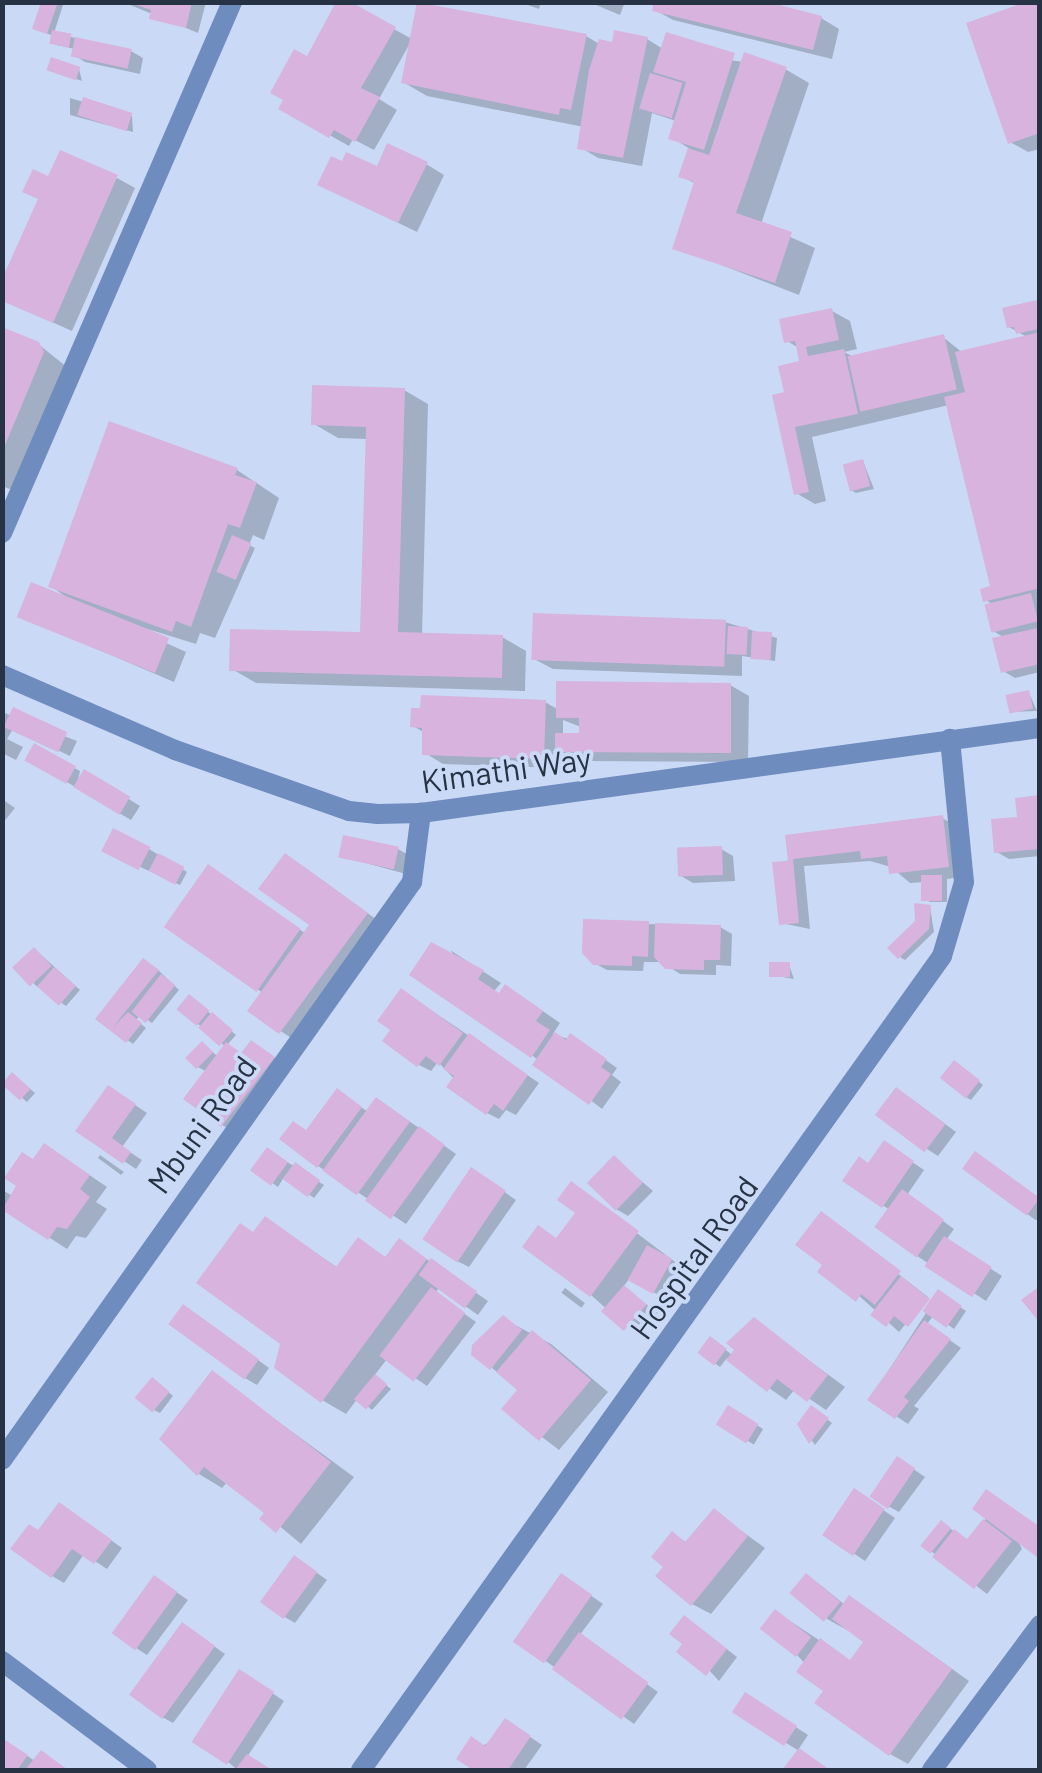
<!DOCTYPE html>
<style>
body{margin:0}
#map{position:relative;width:1042px;height:1773px;overflow:hidden;background:#cadaf6;font-family:Barlow,sans-serif}
div>[style]{position:absolute}
.shadow>*{inset:0;background:#0003;transform-origin:0 0}
.building>*{inset:0;background:#d7b3de;transform-origin:0 0}
.street>*{height:20px;margin:-10px;padding:0 10px;transform-origin:10px;border-radius:10px;background:#6f8cbf}
span{translate:-50% -50%;white-space:nowrap;text-align:center;line-height:1.15;-webkit-text-stroke:8px #cadaf6;paint-order:stroke}
.street-label{font-size:32px;color:#273244}
.frame{position:absolute;inset:0;border:5px solid #273244;pointer-events:none}
</style>
<div id="map">
<div class="shadow">
<div style="clip-path:polygon(43px 2px,64px 2px,54px 33px,131px 51px,143px 58px,140px 74px,85px 62px,74px 55px,75px 49px,57px 45px,54px 36px,40px 31px)"></div>
<div style="clip-path:polygon(123px 2px,206px 2px,198px 33px)"></div>
<div style="clip-path:polygon(345px 2px,412px 39px,586px 36px,601px 45px,647px 39px,663px 49px,785px 69px,809px 83px,761px 224px,815px 248px,799px 295px,675px 247px,696px 184px,681px 176px,690px 149px,671px 137px,676px 121px,652px 113px,642px 166px,598px 158px,580px 147px,584px 127px,427px 96px,403px 82px,410px 43px,379px 99px,397px 110px,374px 150px,353px 139px,349px 146px,281px 108px)"></div>
<div style="clip-path:polygon(519px 2px,541px 2px,539px 9px)"></div>
<div style="clip-path:polygon(589px 2px,625px 2px,620px 15px)"></div>
<div style="clip-path:polygon(1033px 2px,1040px 3px,1040px 149px,1028px 152px,1010px 142px,969px 24px)"></div>
<div style="clip-path:polygon(655px 10px,821px 18px,839px 29px,832px 59px,673px 20px)"></div>
<div style="clip-path:polygon(79px 69px,82px 81px,55px 72px)"></div>
<div style="clip-path:polygon(70px 98px,132px 116px,133px 132px,70px 115px)"></div>
<div style="clip-path:polygon(426px 164px,444px 175px,417px 232px,339px 194px,378px 170px)"></div>
<div style="clip-path:polygon(117px 178px,135px 188px,72px 331px,16px 306px)"></div>
<div style="clip-path:polygon(1037px 302px,1040px 672px,1015px 678px,1003px 671px,1005px 638px,993px 631px,993px 604px,985px 600px,993px 588px,949px 405px,812px 437px,826px 501px,815px 504px,796px 493px,788px 394px,802px 363px,799px 348px,787px 341px,832px 311px,850px 321px,857px 349px,844px 352px,856px 358px,943px 337px,963px 353px,1027px 337px,1009px 327px)"></div>
<div style="clip-path:polygon(2px 330px,38px 344px,67px 367px,15px 491px,2px 486px)"></div>
<div style="clip-path:polygon(404px 390px,428px 404px,422px 635px,502px 637px,526px 651px,525px 691px,256px 683px,232px 669px,362px 635px,368px 439px,338px 438px,314px 424px)"></div>
<div style="clip-path:polygon(863px 461px,874px 489px,856px 493px,851px 490px)"></div>
<div style="clip-path:polygon(237px 470px,279px 498px,264px 540px,253px 535px,249px 545px,255px 548px,215px 638px,200px 633px,196px 644px,109px 617px,186px 652px,174px 682px,20px 616px,71px 601px,51px 586px)"></div>
<div style="clip-path:polygon(725px 622px,777px 638px,775px 661px,742px 656px,742px 676px,553px 669px,534px 659px)"></div>
<div style="clip-path:polygon(evenodd,730px 685px,749px 696px,748px 762px,576px 761px,562px 753px,562px 768px,443px 764px,425px 753px,425px 733px,413px 726px,545px 702px,559px 710px,730px 685px,563px 720px,581px 727px,581px 736px,563px 736px,563px 720px)"></div>
<div style="clip-path:polygon(1029px 693px,1037px 711px,1012px 712px)"></div>
<div style="clip-path:polygon(2px 712px,77px 741px,70px 756px,13px 729px,7px 739px,23px 747px,16px 760px,2px 753px)"></div>
<div style="clip-path:polygon(35px 746px,80px 771px,77px 784px,85px 772px,140px 806px,131px 820px,28px 759px)"></div>
<div style="clip-path:polygon(1040px 798px,1040px 856px,1009px 859px,997px 852px)"></div>
<div style="clip-path:polygon(2px 799px,15px 808px,2px 824px)"></div>
<div style="clip-path:polygon(942px 818px,960px 828px,967px 876px,947px 879px,947px 902px,929px 902px,924px 882px,910px 883px,891px 867px,870px 861px,804px 866px,810px 929px,781px 923px,775px 864px)"></div>
<div style="clip-path:polygon(149px 849px,187px 872px,180px 885px,116px 856px)"></div>
<div style="clip-path:polygon(398px 849px,410px 856px,406px 874px,340px 856px)"></div>
<div style="clip-path:polygon(721px 849px,733px 856px,735px 881px,693px 883px,681px 876px)"></div>
<div style="clip-path:polygon(304px 867px,384px 925px,299px 1043px,250px 1011px,263px 993px,167px 926px,227px 878px,306px 934px,312px 925px)"></div>
<div style="clip-path:polygon(930px 907px,934px 932px,905px 960px,900px 957px)"></div>
<div style="clip-path:polygon(648px 924px,720px 927px,732px 934px,731px 966px,716px 965px,716px 975px,680px 974px,662px 962px,644px 962px,643px 971px,607px 970px,594px 963px)"></div>
<div style="clip-path:polygon(450px 950px,501px 983px,494px 991px,501px 995px,524px 998px,560px 1023px,553px 1034px,583px 1044px,617px 1068px,612px 1075px,621px 1082px,602px 1109px,533px 1056px)"></div>
<div style="clip-path:polygon(39px 953px,80px 990px,66px 1006px,34px 984px)"></div>
<div style="clip-path:polygon(789px 965px,794px 979px,771px 975px)"></div>
<div style="clip-path:polygon(156px 968px,179px 990px,152px 1023px,140px 1015px,136px 1020px,146px 1028px,133px 1044px,98px 1019px)"></div>
<div style="clip-path:polygon(413px 998px,539px 1083px,516px 1115px,506px 1110px,499px 1119px,487px 1113px,438px 1062px,431px 1071px,419px 1065px)"></div>
<div style="clip-path:polygon(194px 1000px,236px 1035px,227px 1045px,243px 1055px,264px 1050px,285px 1066px,234px 1132px,222px 1125px,207px 1072px,198px 1067px,207px 1047px,218px 1057px,226px 1047px,198px 1024px)"></div>
<div style="clip-path:polygon(960px 1066px,983px 1085px,971px 1100px,966px 1097px)"></div>
<div style="clip-path:polygon(17px 1078px,35px 1093px,27px 1102px,5px 1084px)"></div>
<div style="clip-path:polygon(120px 1095px,147px 1113px,122px 1147px,142px 1160px,136px 1169px,79px 1131px)"></div>
<div style="clip-path:polygon(909px 1097px,956px 1132px,938px 1156px,927px 1149px)"></div>
<div style="clip-path:polygon(350px 1099px,368px 1112px,389px 1107px,456px 1154px,406px 1224px,318px 1166px,307px 1132px)"></div>
<div style="clip-path:polygon(268px 1150px,324px 1185px,314px 1198px,284px 1177px,278px 1187px,254px 1170px)"></div>
<div style="clip-path:polygon(896px 1151px,924px 1170px,907px 1195px,954px 1229px,946px 1240px,1002px 1276px,986px 1301px,917px 1256px,890px 1210px,845px 1181px)"></div>
<div style="clip-path:polygon(100px 1155px,124px 1172px,121px 1175px,98px 1158px)"></div>
<div style="clip-path:polygon(63px 1157px,107px 1187px,96px 1202px,107px 1209px,86px 1238px,76px 1236px,67px 1249px,2px 1207px,2px 1190px,13px 1196px,34px 1161px)"></div>
<div style="clip-path:polygon(614px 1158px,653px 1191px,628px 1216px,616px 1209px)"></div>
<div style="clip-path:polygon(965px 1168px,1040px 1199px,1040px 1222px,1034px 1219px)"></div>
<div style="clip-path:polygon(483px 1177px,516px 1200px,469px 1267px,457px 1261px)"></div>
<div style="clip-path:polygon(572px 1184px,683px 1268px,665px 1299px,630px 1278px,623px 1287px,658px 1313px,637px 1336px,591px 1295px,558px 1239px,578px 1213px)"></div>
<div style="clip-path:polygon(821px 1214px,928px 1297px,899px 1332px,825px 1265px)"></div>
<div style="clip-path:polygon(266px 1219px,338px 1268px,359px 1241px,387px 1258px,400px 1241px,488px 1301px,478px 1315px,439px 1288px,435px 1293px,476px 1322px,427px 1386px,387px 1359px,374px 1376px,391px 1389px,372px 1410px,358px 1398px,346px 1414px,322px 1400px,283px 1343px,254px 1234px)"></div>
<div style="left:565px;top:1288px;width:25px;height:6px;rotate:37deg"></div>
<div style="clip-path:polygon(939px 1293px,966px 1311px,954px 1329px,934px 1315px,927px 1324px,961px 1348px,914px 1406px,919px 1409px,908px 1424px,870px 1399px)"></div>
<div style="clip-path:polygon(196px 1314px,269px 1368px,257px 1385px,245px 1378px)"></div>
<div style="clip-path:polygon(754px 1320px,845px 1387px,826px 1410px,795px 1389px,786px 1400px,727px 1358px,720px 1367px,700px 1352px,716px 1342px,732px 1355px)"></div>
<div style="clip-path:polygon(515px 1325px,551px 1344px,608px 1392px,559px 1450px,504px 1408px,520px 1390px,492px 1368px)"></div>
<div style="clip-path:polygon(213px 1374px,354px 1477px,301px 1544px,227px 1482px,222px 1488px,199px 1474px,162px 1439px)"></div>
<div style="clip-path:polygon(158px 1383px,173px 1396px,160px 1413px,154px 1410px)"></div>
<div style="left:728px;top:1408px;width:41px;height:18px;rotate:31deg"></div>
<div style="clip-path:polygon(812px 1408px,832px 1423px,815px 1445px,800px 1424px)"></div>
<div style="clip-path:polygon(909px 1466px,925px 1477px,899px 1512px,888px 1506px)"></div>
<div style="clip-path:polygon(867px 1499px,895px 1518px,865px 1561px,825px 1534px)"></div>
<div style="clip-path:polygon(714px 1511px,765px 1548px,711px 1614px,692px 1604px,667px 1567px,673px 1535px,688px 1543px)"></div>
<div style="clip-path:polygon(71px 1512px,122px 1548px,107px 1569px,84px 1554px,64px 1583px,52px 1576px,40px 1533px)"></div>
<div style="clip-path:polygon(987px 1517px,1040px 1528px,1040px 1555px,1017px 1539px,1022px 1549px,987px 1594px,923px 1545px,946px 1526px,969px 1541px)"></div>
<div style="clip-path:polygon(306px 1565px,327px 1580px,295px 1623px,283px 1616px)"></div>
<div style="clip-path:polygon(573px 1583px,603px 1604px,579px 1636px,658px 1692px,634px 1724px,515px 1639px)"></div>
<div style="clip-path:polygon(818px 1583px,845px 1605px,868px 1609px,969px 1681px,908px 1764px,890px 1754px,797px 1655px,787px 1619px,852px 1662px,867px 1641px,827px 1619px)"></div>
<div style="clip-path:polygon(166px 1585px,188px 1600px,147px 1655px,136px 1648px)"></div>
<div style="clip-path:polygon(696px 1625px,737px 1657px,719px 1681px,685px 1644px)"></div>
<div style="clip-path:polygon(194px 1632px,225px 1654px,173px 1723px,162px 1717px)"></div>
<div style="clip-path:polygon(251px 1679px,284px 1701px,247px 1757px,269px 1770px,238px 1770px,228px 1762px)"></div>
<div style="clip-path:polygon(757px 1702px,808px 1735px,798px 1750px,829px 1770px,785px 1770px,799px 1751px,735px 1711px)"></div>
<div style="clip-path:polygon(517px 1728px,542px 1745px,524px 1770px,477px 1770px,459px 1758px)"></div>
<div style="clip-path:polygon(2px 1739px,35px 1761px,68px 1770px,2px 1770px)"></div>
</div>
<div class="building">
<div style="clip-path:polygon(41px 2px,58px 2px,47px 34px,32px 29px)"></div>
<div style="clip-path:polygon(128px 2px,192px 2px,186px 28px,149px 19px,151px 10px)"></div>
<div style="clip-path:polygon(336px 2px,351px 2px,396px 27px,361px 88px,380px 97px,355px 142px,334px 130px,329px 138px,278px 109px,283px 100px,270px 93px,294px 49px,307px 56px)"></div>
<div style="clip-path:polygon(417px 2px,587px 34px,571px 110px,560px 108px,559px 115px,401px 83px)"></div>
<div style="clip-path:polygon(654px 2px,768px 2px,822px 16px,813px 50px,652px 11px)"></div>
<div style="clip-path:polygon(1026px 2px,1040px 5px,1040px 133px,1008px 144px,966px 23px)"></div>
<div style="left:52px;top:30px;width:20px;height:14px;rotate:11deg"></div>
<div style="clip-path:polygon(614px 30px,648px 37px,623px 158px,577px 149px,589px 70px,599px 39px,612px 42px)"></div>
<div style="clip-path:polygon(666px 32px,735px 53px,704px 150px,668px 139px,686px 82px,653px 72px)"></div>
<div style="left:75px;top:37px;width:58px;height:20px;rotate:12deg"></div>
<div style="clip-path:polygon(744px 52px,787px 67px,736px 213px,792px 232px,775px 283px,672px 249px,694px 182px,678px 177px,688px 148px,709px 155px)"></div>
<div style="left:51px;top:57px;width:31px;height:14px;rotate:19deg"></div>
<div style="left:650px;top:73px;width:34px;height:37px;rotate:17deg"></div>
<div style="left:83px;top:97px;width:52px;height:19px;rotate:18deg"></div>
<div style="clip-path:polygon(387px 143px,428px 162px,398px 223px,317px 185px,331px 156px,342px 161px,346px 152px,377px 166px)"></div>
<div style="clip-path:polygon(60px 150px,118px 175px,53px 323px,2px 301px,2px 279px,38px 199px,22px 192px,33px 169px,48px 176px)"></div>
<div style="clip-path:polygon(1037px 300px,1038px 329px,1016px 334px,1014px 327px,1007px 328px,1002px 308px)"></div>
<div style="clip-path:polygon(832px 308px,839px 340px,806px 347px,808px 356px,844px 349px,858px 414px,795px 427px,809px 492px,794px 495px,772px 395px,784px 392px,778px 366px,799px 361px,795px 341px,784px 343px,779px 319px)"></div>
<div style="clip-path:polygon(2px 327px,39px 342px,44px 352px,3px 450px)"></div>
<div style="clip-path:polygon(1040px 332px,1040px 588px,983px 602px,980px 589px,990px 586px,944px 397px,965px 392px,955px 352px)"></div>
<div style="left:944px;top:334px;width:57px;height:99px;rotate:77deg"></div>
<div style="clip-path:polygon(312px 385px,405px 388px,398px 632px,503px 635px,502px 678px,229px 671px,230px 629px,360px 632px,366px 427px,311px 425px)"></div>
<div style="clip-path:polygon(109px 421px,238px 468px,235px 475px,257px 482px,240px 528px,228px 524px,191px 627px,176px 621px,172px 632px,48px 587px)"></div>
<div style="left:863px;top:459px;width:28px;height:21px;rotate:75deg"></div>
<div style="left:232px;top:535px;width:21px;height:40px;rotate:23deg"></div>
<div style="left:31px;top:582px;width:149px;height:38px;rotate:22deg"></div>
<div style="left:1031px;top:593px;width:29px;height:48px;rotate:76deg"></div>
<div style="left:533px;top:613px;width:193px;height:47px;rotate:2deg"></div>
<div style="left:728px;top:626px;width:20px;height:28px;rotate:3deg"></div>
<div style="clip-path:polygon(1038px 628px,1040px 664px,1001px 673px,992px 638px)"></div>
<div style="left:752px;top:631px;width:20px;height:28px;rotate:3deg"></div>
<div style="clip-path:polygon(556px 681px,731px 683px,731px 753px,555px 752px,555px 733px,579px 733px,579px 718px,556px 718px)"></div>
<div style="left:1029px;top:690px;width:19px;height:24px;rotate:78deg"></div>
<div style="clip-path:polygon(421px 695px,546px 700px,544px 759px,422px 755px,422px 728px,410px 727px,411px 708px,420px 708px)"></div>
<div style="left:13px;top:707px;width:60px;height:22px;rotate:25deg"></div>
<div style="left:34px;top:743px;width:48px;height:20px;rotate:29deg"></div>
<div style="left:84px;top:769px;width:54px;height:21px;rotate:31deg"></div>
<div style="clip-path:polygon(1040px 795px,1040px 849px,994px 853px,991px 819px,1017px 817px,1015px 798px)"></div>
<div style="clip-path:polygon(943px 815px,949px 867px,889px 874px,887px 856px,861px 859px,860px 851px,793px 859px,799px 923px,779px 925px,772px 862px,788px 861px,785px 835px)"></div>
<div style="left:113px;top:828px;width:42px;height:26px;rotate:27deg"></div>
<div style="left:343px;top:835px;width:57px;height:23px;rotate:12deg"></div>
<div style="left:722px;top:846px;width:29px;height:45px;rotate:88deg"></div>
<div style="left:158px;top:853px;width:30px;height:20px;rotate:28deg"></div>
<div style="clip-path:polygon(285px 853px,368px 913px,279px 1034px,247px 1011px,309px 925px,258px 889px)"></div>
<div style="left:208px;top:864px;width:113px;height:77px;rotate:35deg"></div>
<div style="left:921px;top:875px;width:21px;height:26px"></div>
<div style="clip-path:polygon(914px 903px,931px 905px,929px 929px,898px 959px,887px 948px,915px 921px)"></div>
<div style="clip-path:polygon(583px 919px,649px 921px,648px 957px,632px 956px,632px 966px,593px 965px,582px 953px)"></div>
<div style="clip-path:polygon(655px 923px,721px 925px,720px 960px,704px 960px,704px 970px,665px 969px,654px 957px)"></div>
<div style="clip-path:polygon(431px 942px,484px 970px,478px 979px,499px 993px,505px 984px,543px 1011px,536px 1021px,550px 1030px,531px 1058px,409px 975px)"></div>
<div style="left:34px;top:947px;width:26px;height:30px;rotate:47deg"></div>
<div style="clip-path:polygon(143px 958px,159px 970px,113px 1027px,128px 1012px,142px 1023px,126px 1043px,95px 1019px)"></div>
<div style="left:769px;top:962px;width:21px;height:15px"></div>
<div style="left:54px;top:967px;width:29px;height:26px;rotate:41deg"></div>
<div style="left:161px;top:974px;width:18px;height:48px;rotate:38deg"></div>
<div style="clip-path:polygon(401px 988px,463px 1033px,439px 1066px,426px 1056px,417px 1067px,382px 1041px,390px 1030px,377px 1021px)"></div>
<div style="left:189px;top:994px;width:26px;height:20px;rotate:39deg"></div>
<div style="left:212px;top:1012px;width:28px;height:21px;rotate:41deg"></div>
<div style="clip-path:polygon(555px 1032px,566px 1040px,570px 1033px,607px 1059px,601px 1067px,611px 1074px,589px 1105px,532px 1065px)"></div>
<div style="clip-path:polygon(469px 1033px,528px 1075px,503px 1111px,494px 1104px,486px 1115px,446px 1087px,454px 1076px,443px 1069px)"></div>
<div style="clip-path:polygon(251px 1040px,275px 1057px,221px 1127px,183px 1099px,226px 1042px,241px 1053px)"></div>
<div style="left:202px;top:1041px;width:16px;height:24px;rotate:45deg"></div>
<div style="left:954px;top:1060px;width:33px;height:23px;rotate:38deg"></div>
<div style="left:12px;top:1072px;width:25px;height:16px;rotate:42deg"></div>
<div style="clip-path:polygon(108px 1085px,136px 1104px,112px 1138px,131px 1152px,123px 1164px,75px 1131px)"></div>
<div style="left:896px;top:1087px;width:62px;height:35px;rotate:37deg"></div>
<div style="clip-path:polygon(337px 1088px,362px 1107px,317px 1168px,279px 1139px,293px 1121px,306px 1130px)"></div>
<div style="left:376px;top:1097px;width:42px;height:91px;rotate:36deg"></div>
<div style="left:419px;top:1126px;width:32px;height:92px;rotate:36deg"></div>
<div style="clip-path:polygon(884px 1140px,914px 1161px,882px 1208px,842px 1181px,859px 1156px,868px 1163px)"></div>
<div style="clip-path:polygon(44px 1143px,90px 1175px,80px 1189px,90px 1197px,67px 1229px,57px 1227px,48px 1240px,2px 1210px,16px 1186px,4px 1178px,22px 1152px,33px 1159px)"></div>
<div style="left:267px;top:1147px;width:26px;height:29px;rotate:36deg"></div>
<div style="left:975px;top:1151px;width:80px;height:22px;rotate:36deg"></div>
<div style="left:614px;top:1155px;width:40px;height:39px;rotate:44deg"></div>
<div style="left:295px;top:1162px;width:31px;height:21px;rotate:36deg"></div>
<div style="left:471px;top:1167px;width:42px;height:87px;rotate:34deg"></div>
<div style="clip-path:polygon(571px 1181px,639px 1231px,590px 1297px,522px 1247px,538px 1225px,556px 1238px,575px 1213px,557px 1200px)"></div>
<div style="left:902px;top:1189px;width:52px;height:47px;rotate:36deg"></div>
<div style="clip-path:polygon(821px 1211px,901px 1271px,875px 1305px,861px 1294px,856px 1302px,817px 1272px,822px 1265px,795px 1245px)"></div>
<div style="clip-path:polygon(265px 1216px,336px 1267px,358px 1237px,385px 1257px,399px 1238px,427px 1259px,321px 1403px,274px 1368px,280px 1344px,196px 1283px,240px 1223px,253px 1232px)"></div>
<div style="left:944px;top:1236px;width:57px;height:36px;rotate:33deg"></div>
<div style="left:647px;top:1245px;width:29px;height:40px;rotate:29deg"></div>
<div style="left:431px;top:1258px;width:57px;height:21px;rotate:36deg"></div>
<div style="clip-path:polygon(901px 1276px,930px 1299px,908px 1327px,894px 1316px,886px 1327px,870px 1315px)"></div>
<div style="left:624px;top:1285px;width:30px;height:35px;rotate:41deg"></div>
<div style="clip-path:polygon(1040px 1286px,1040px 1323px,1021px 1300px)"></div>
<div style="left:431px;top:1287px;width:43px;height:86px;rotate:37deg"></div>
<div style="left:938px;top:1289px;width:29px;height:27px;rotate:35deg"></div>
<div style="left:183px;top:1304px;width:94px;height:25px;rotate:36deg"></div>
<div style="clip-path:polygon(503px 1315px,522px 1330px,490px 1370px,471px 1355px,472px 1345px)"></div>
<div style="clip-path:polygon(754px 1317px,828px 1375px,807px 1402px,777px 1379px,767px 1392px,726px 1360px,734px 1350px,726px 1343px)"></div>
<div style="clip-path:polygon(924px 1320px,951px 1339px,904px 1397px,909px 1401px,895px 1419px,867px 1400px)"></div>
<div style="clip-path:polygon(532px 1330px,591px 1380px,539px 1441px,501px 1409px,517px 1390px,496px 1372px)"></div>
<div style="left:710px;top:1336px;width:21px;height:21px;rotate:37deg"></div>
<div style="clip-path:polygon(212px 1370px,331px 1462px,276px 1533px,259px 1519px,264px 1513px,204px 1467px,197px 1476px,159px 1439px)"></div>
<div style="left:375px;top:1374px;width:16px;height:33px;rotate:40deg"></div>
<div style="left:152px;top:1377px;width:23px;height:27px;rotate:40deg"></div>
<div style="left:728px;top:1405px;width:36px;height:23px;rotate:32deg"></div>
<div style="clip-path:polygon(811px 1405px,829px 1418px,809px 1444px,797px 1424px)"></div>
<div style="left:897px;top:1456px;width:22px;height:49px;rotate:34deg"></div>
<div style="left:854px;top:1488px;width:37px;height:57px;rotate:34deg"></div>
<div style="clip-path:polygon(986px 1489px,1040px 1527px,1037px 1557px,972px 1509px)"></div>
<div style="clip-path:polygon(59px 1502px,112px 1540px,94px 1564px,72px 1549px,51px 1578px,10px 1549px,29px 1524px,38px 1530px)"></div>
<div style="clip-path:polygon(714px 1508px,748px 1536px,691px 1606px,655px 1576px,663px 1567px,651px 1557px,672px 1531px,685px 1542px)"></div>
<div style="clip-path:polygon(983px 1519px,1012px 1541px,974px 1589px,932px 1557px,954px 1529px,967px 1539px)"></div>
<div style="left:941px;top:1520px;width:13px;height:33px;rotate:39deg"></div>
<div style="left:294px;top:1555px;width:29px;height:58px;rotate:36deg"></div>
<div style="left:561px;top:1573px;width:38px;height:84px;rotate:35deg"></div>
<div style="left:806px;top:1573px;width:45px;height:26px;rotate:40deg"></div>
<div style="left:154px;top:1575px;width:29px;height:72px;rotate:36deg"></div>
<div style="clip-path:polygon(849px 1595px,952px 1669px,889px 1756px,814px 1703px,823px 1691px,796px 1672px,820px 1638px,850px 1660px,863px 1642px,832px 1619px)"></div>
<div style="left:775px;top:1609px;width:46px;height:25px;rotate:38deg"></div>
<div style="clip-path:polygon(684px 1615px,727px 1649px,706px 1676px,676px 1652px,682px 1644px,669px 1634px)"></div>
<div style="left:182px;top:1622px;width:41px;height:90px;rotate:36deg"></div>
<div style="left:579px;top:1632px;width:86px;height:46px;rotate:36deg"></div>
<div style="left:239px;top:1669px;width:42px;height:87px;rotate:33deg"></div>
<div style="left:745px;top:1692px;width:62px;height:24px;rotate:33deg"></div>
<div style="clip-path:polygon(505px 1718px,531px 1736px,508px 1770px,473px 1770px,456px 1759px,471px 1736px,485px 1746px)"></div>
<div style="clip-path:polygon(2px 1738px,28px 1755px,17px 1770px,2px 1770px)"></div>
<div style="clip-path:polygon(799px 1748px,830px 1770px,782px 1770px)"></div>
<div style="clip-path:polygon(41px 1750px,68px 1770px,25px 1770px)"></div>
<div style="clip-path:polygon(247px 1754px,272px 1770px,235px 1770px)"></div>
</div>
<div class="street">
<div style="left:2px;top:533px;width:579px;rotate:-66.58deg"></div>
<div style="left:2px;top:675px;width:189px;rotate:23.4deg"></div>
<div style="left:175px;top:750px;width:184px;rotate:19.3deg"></div>
<div style="left:349px;top:811px;width:29px;rotate:6deg"></div>
<div style="left:378px;top:814px;width:43px;rotate:-1.3deg"></div>
<div style="left:421px;top:813px;width:625px;rotate:-7.82deg"></div>
<div style="left:2px;top:1460px;width:709px;rotate:-54.65deg"></div>
<div style="left:412px;top:882px;width:70px;rotate:-82.6deg"></div>
<div style="left:2px;top:1661px;width:181px;rotate:36.9deg"></div>
<div style="left:361px;top:1770px;width:1000px;rotate:-54.48deg"></div>
<div style="left:942px;top:956px;width:77px;rotate:-73.4deg"></div>
<div style="left:964px;top:882px;width:144px;rotate:-95.6deg"></div>
<div style="left:932px;top:1770px;width:181px;rotate:-53.3deg"></div>
</div>
<div class="street-label">
<span style="left:506px;top:769px;rotate:-8deg">Kimathi Way</span>
<span style="left:201px;top:1124px;rotate:-54deg">Mbuni Road</span>
<span style="left:693px;top:1257px;rotate:-54deg">Hospital Road</span>
</div>
<div class="frame"></div>
</div>
